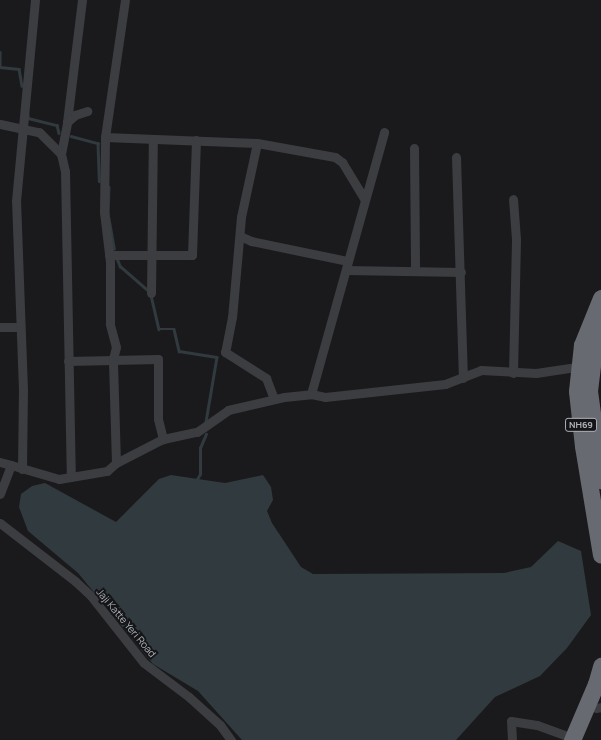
<!DOCTYPE html>
<style>
body{margin:0}
#map{position:relative;width:601px;height:740px;overflow:hidden;background:#1a1a1c;font-family:Manrope,sans-serif}
div>[style]{position:absolute}
.water>*{inset:0;background:#303a3f}
.stream>*{height:2.5px;margin:-1.25px;padding:0 1.25px;transform-origin:1.25px;border-radius:1.25px;background:#303a3f}
.street>*{height:9px;margin:-4.5px;padding:0 4.5px;transform-origin:4.5px;border-radius:4.5px;background:#3b3d40}
.highway>*{height:17px;margin:-8.5px;padding:0 8.5px;transform-origin:8.5px;border-radius:8.5px;background:#676b71}
span{translate:-50% -50%;white-space:nowrap;text-align:center;line-height:1.15;-webkit-text-stroke:4px #151517;paint-order:stroke}
.shield-label span{padding:1px 3px;background:#151517;border:1px solid;border-radius:3px;-webkit-text-stroke-width:0}
.shield-label{font-size:9px;color:#adb3ba;font-weight:700}
.street-label{font-size:10px;color:#adb3ba}
</style>
<div id="map">
<div class="water">
<div style="clip-path:polygon(171px 475px,225px 483px,263px 475px,271px 487px,273px 500px,267px 511px,272px 523px,301px 567px,313px 574px,504px 573px,531px 567px,558px 541px,581px 551px,591px 615px,567px 648px,540px 676px,495px 697px,456px 740px,242px 740px,198px 691px,153px 664px,78px 573px,28px 531px,19px 507px,21px 494px,32px 486px,45px 483px,116px 522px,159px 479px)"></div>
</div>
<div class="stream">
<div style="left:0;top:52px;width:15px;rotate:90deg"></div>
<div style="left:0;top:67px;width:19px;rotate:6deg"></div>
<div style="left:19px;top:69px;width:17px;rotate:80deg"></div>
<div style="left:28px;top:115px;width:3px;rotate:90deg"></div>
<div style="left:28px;top:118px;width:30px;rotate:14deg"></div>
<div style="left:57px;top:125px;width:8px;rotate:76deg"></div>
<div style="left:71px;top:136px;width:28px;rotate:15deg"></div>
<div style="left:98px;top:143px;width:38px;rotate:88deg"></div>
<div style="left:109px;top:187px;width:26px;rotate:92deg"></div>
<div style="left:108px;top:213px;width:36px;rotate:80deg"></div>
<div style="left:117px;top:258px;width:9px;rotate:69deg"></div>
<div style="left:120px;top:266px;width:38px;rotate:41deg"></div>
<div style="left:151px;top:295px;width:35px;rotate:77deg"></div>
<div style="left:159px;top:329px;width:15px"></div>
<div style="left:174px;top:329px;width:23px;rotate:77deg"></div>
<div style="left:179px;top:351px;width:38px;rotate:9deg"></div>
<div style="left:217px;top:357px;width:66px;rotate:99.6deg"></div>
<div style="left:196px;top:481px;width:8px;rotate:-60deg"></div>
<div style="left:200px;top:474px;width:26px;rotate:-90deg"></div>
<div style="left:200px;top:448px;width:15px;rotate:-67deg"></div>
</div>
<div class="street">
<div style="left:67px;top:122px;width:123px;rotate:-83deg"></div>
<div style="left:0;top:124px;width:40px;rotate:12deg"></div>
<div style="left:39px;top:132px;width:31px;rotate:45deg"></div>
<div style="left:61px;top:154px;width:17px;rotate:77deg"></div>
<div style="left:65px;top:171px;width:306px;rotate:88.9deg"></div>
<div style="left:105px;top:137px;width:152px;rotate:2.3deg"></div>
<div style="left:257px;top:143px;width:79px;rotate:10.2deg"></div>
<div style="left:335px;top:157px;width:9px;rotate:36deg"></div>
<div style="left:342px;top:162px;width:44px;rotate:58.8deg"></div>
<div style="left:257px;top:143px;width:76px;rotate:102.2deg"></div>
<div style="left:241px;top:217px;width:100px;rotate:95.1deg"></div>
<div style="left:232px;top:317px;width:36px;rotate:101deg"></div>
<div style="left:225px;top:352px;width:49px;rotate:32.4deg"></div>
<div style="left:266px;top:378px;width:22px;rotate:69deg"></div>
<div style="left:414px;top:148px;width:123px;rotate:89.5deg"></div>
<div style="left:61px;top:154px;width:33px;rotate:-79deg"></div>
<div style="left:67px;top:122px;width:11px;rotate:-41deg"></div>
<div style="left:75px;top:115px;width:13px;rotate:-18deg"></div>
<div style="left:456px;top:157px;width:221px;rotate:88.2deg"></div>
<div style="left:240px;top:236px;width:12px;rotate:24deg"></div>
<div style="left:251px;top:241px;width:99px;rotate:11.7deg"></div>
<div style="left:109px;top:255px;width:83px"></div>
<div style="left:192px;top:255px;width:115px;rotate:-88deg"></div>
<div style="left:346px;top:270px;width:115px;rotate:1deg"></div>
<div style="left:151px;top:293px;width:154px;rotate:-89.3deg"></div>
<div style="left:0;top:327px;width:20px"></div>
<div style="left:68px;top:361px;width:90px;rotate:-1.3deg"></div>
<div style="left:158px;top:359px;width:60px;rotate:90deg"></div>
<div style="left:158px;top:419px;width:21px;rotate:76deg"></div>
<div style="left:513px;top:373px;width:134px;rotate:-88.7deg"></div>
<div style="left:516px;top:239px;width:40px;rotate:-94.3deg"></div>
<div style="left:311px;top:394px;width:272px;rotate:-74.4deg"></div>
<div style="left:0;top:462px;width:11px;rotate:15deg"></div>
<div style="left:11px;top:465px;width:31px;rotate:111deg"></div>
<div style="left:116px;top:463px;width:53px;rotate:-27.1deg"></div>
<div style="left:163px;top:439px;width:35px;rotate:-12deg"></div>
<div style="left:197px;top:432px;width:38px;rotate:-35deg"></div>
<div style="left:228px;top:410px;width:57px;rotate:-13.1deg"></div>
<div style="left:284px;top:397px;width:27px;rotate:-6deg"></div>
<div style="left:311px;top:394px;width:14px;rotate:12deg"></div>
<div style="left:325px;top:397px;width:121px;rotate:-6.2deg"></div>
<div style="left:445px;top:384px;width:39px;rotate:-21deg"></div>
<div style="left:481px;top:370px;width:55px;rotate:3.1deg"></div>
<div style="left:536px;top:373px;width:48px;rotate:-8.5deg"></div>
<div style="left:11px;top:465px;width:50px;rotate:16.3deg"></div>
<div style="left:59px;top:479px;width:49px;rotate:-9.5deg"></div>
<div style="left:107px;top:471px;width:12px;rotate:-42deg"></div>
<div style="left:116px;top:463px;width:104px;rotate:-91.7deg"></div>
<div style="left:113px;top:359px;width:12px;rotate:-76deg"></div>
<div style="left:116px;top:347px;width:24px;rotate:-105deg"></div>
<div style="left:110px;top:324px;width:62px;rotate:-90deg"></div>
<div style="left:110px;top:262px;width:50px;rotate:-96.8deg"></div>
<div style="left:104px;top:212px;width:75px;rotate:-89.2deg"></div>
<div style="left:105px;top:137px;width:138px;rotate:-81.7deg"></div>
<div style="left:22px;top:469px;width:79px;rotate:-89.3deg"></div>
<div style="left:23px;top:390px;width:189px;rotate:-92.1deg"></div>
<div style="left:16px;top:201px;width:202px;rotate:-84.6deg"></div>
<div style="left:0;top:523px;width:95px;rotate:37.7deg"></div>
<div style="left:75px;top:581px;width:22px;rotate:43deg"></div>
<div style="left:91px;top:596px;width:85px;rotate:51.7deg"></div>
<div style="left:144px;top:663px;width:56px;rotate:37.1deg"></div>
<div style="left:189px;top:697px;width:42px;rotate:42.1deg"></div>
<div style="left:220px;top:725px;width:19px;rotate:54deg"></div>
<div style="left:596px;top:708px;width:5px;rotate:-11deg"></div>
<div style="left:512px;top:740px;width:19px;rotate:-93deg"></div>
<div style="left:511px;top:721px;width:26px;rotate:9deg"></div>
<div style="left:537px;top:725px;width:38px;rotate:20deg"></div>
</div>
<div class="highway">
<div style="left:601px;top:298px;width:51px;rotate:112deg"></div>
<div style="left:582px;top:345px;width:46px;rotate:96.2deg"></div>
<div style="left:577px;top:391px;width:55px;rotate:83.8deg"></div>
<div style="left:583px;top:446px;width:110px;rotate:80.6deg"></div>
<div style="left:601px;top:329px;width:21px;rotate:109deg"></div>
<div style="left:594px;top:349px;width:42px;rotate:96.8deg"></div>
<div style="left:589px;top:391px;width:90px;rotate:82.3deg"></div>
<div style="left:572px;top:740px;width:61px;rotate:-66.8deg"></div>
<div style="left:596px;top:684px;width:19px;rotate:-74deg"></div>
</div>
<div class="shield-label">
<span style="left:581px;top:425px">NH69</span>
</div>
<div class="street-label">
<span style="left:126px;top:623px;rotate:50deg">Jaji Katte Yeri Road</span>
</div>
</div>
